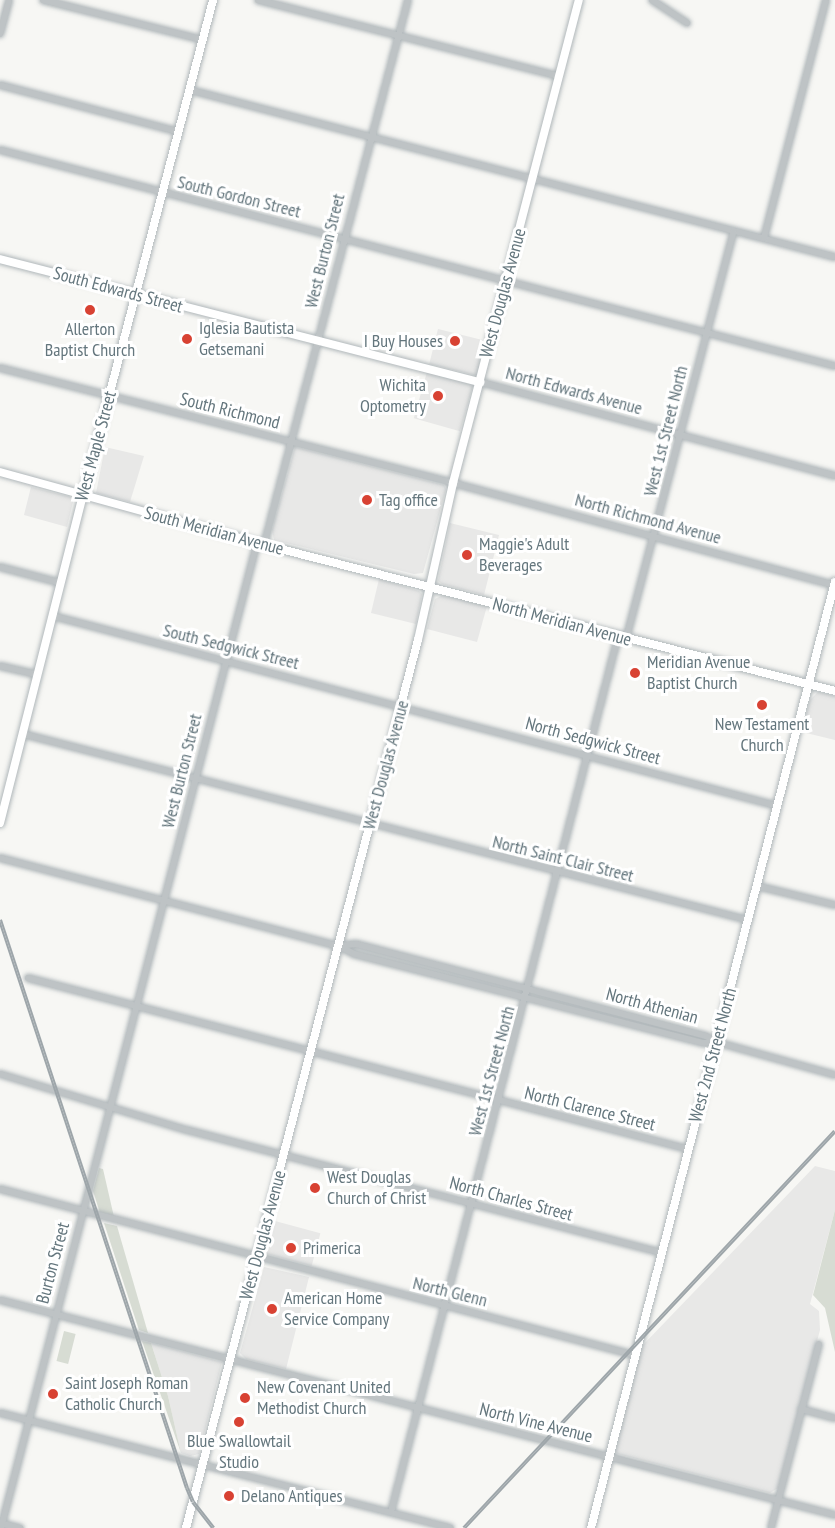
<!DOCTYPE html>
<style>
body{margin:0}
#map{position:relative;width:835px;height:1528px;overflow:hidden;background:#f7f7f4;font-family:"PT Sans Narrow",sans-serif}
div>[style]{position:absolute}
.built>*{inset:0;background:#e8e8e7;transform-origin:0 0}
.green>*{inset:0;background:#d7dcd3;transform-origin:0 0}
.roads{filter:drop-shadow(0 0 2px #b0b7ba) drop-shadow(0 0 2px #b0b7ba)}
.street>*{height:6px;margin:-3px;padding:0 3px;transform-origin:3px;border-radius:3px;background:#bec3c5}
.secondary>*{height:8px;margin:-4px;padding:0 4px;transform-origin:4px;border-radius:4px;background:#fff}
.rail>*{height:4px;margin-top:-2px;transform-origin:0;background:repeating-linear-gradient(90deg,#fff 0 4.5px,#9ea6aa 0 9px);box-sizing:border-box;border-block:2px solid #9ea6aa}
.dots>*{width:16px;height:16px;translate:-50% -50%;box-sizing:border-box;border:3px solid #fff;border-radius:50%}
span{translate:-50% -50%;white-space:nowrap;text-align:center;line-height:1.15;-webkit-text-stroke:6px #fff;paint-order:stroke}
.street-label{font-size:18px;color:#64767d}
.poi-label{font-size:18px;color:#64767d}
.left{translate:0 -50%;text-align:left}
.right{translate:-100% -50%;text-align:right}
</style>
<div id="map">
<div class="built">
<div style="left:438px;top:329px;width:49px;height:36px;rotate:14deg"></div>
<div style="left:427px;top:372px;width:48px;height:48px;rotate:16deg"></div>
<div style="clip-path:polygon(105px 447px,144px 456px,130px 502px,96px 493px)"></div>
<div style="clip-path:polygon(295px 447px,444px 485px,446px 489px,423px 573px,414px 574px,274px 540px,272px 530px)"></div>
<div style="clip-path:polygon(31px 487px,71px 497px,73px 502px,67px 527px,24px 515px)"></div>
<div style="clip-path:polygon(450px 523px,499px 535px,484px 595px,442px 584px,438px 581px)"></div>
<div style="clip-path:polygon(379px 579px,419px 591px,422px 594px,416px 624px,371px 613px)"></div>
<div style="clip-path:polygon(443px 595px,487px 606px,477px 642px,427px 629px,435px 599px)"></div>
<div style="clip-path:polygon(818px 692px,835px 696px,835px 740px,802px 732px,810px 700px)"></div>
<div style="clip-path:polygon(815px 1166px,835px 1171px,835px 1210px,810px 1304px,819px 1311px,820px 1330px,778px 1488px,770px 1493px,618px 1454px,615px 1451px,642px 1346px)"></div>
<div style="left:275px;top:1221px;width:47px;height:34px;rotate:15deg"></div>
<div style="clip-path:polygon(264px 1267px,309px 1277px,286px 1369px,246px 1359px,240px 1353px)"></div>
<div style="clip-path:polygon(151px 1343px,222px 1362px,199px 1454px,190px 1456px,181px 1453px,168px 1396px)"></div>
</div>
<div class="green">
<div style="clip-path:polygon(99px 1168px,103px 1169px,114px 1217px,100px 1213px,93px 1191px)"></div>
<div style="clip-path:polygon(835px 1210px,835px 1352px,825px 1308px,813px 1295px)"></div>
<div style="clip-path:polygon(104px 1223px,117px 1226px,148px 1333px,139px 1330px)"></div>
<div style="left:64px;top:1331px;width:12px;height:31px;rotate:14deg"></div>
<div style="clip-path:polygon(142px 1341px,151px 1343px,168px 1396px,181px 1453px)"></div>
</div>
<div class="roads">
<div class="street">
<div style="left:43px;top:0;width:165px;rotate:14deg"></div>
<div style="left:258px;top:0;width:310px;rotate:14.2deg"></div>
<div style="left:652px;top:0;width:42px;rotate:33.3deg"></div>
<div style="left:0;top:34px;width:35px;rotate:-75deg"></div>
<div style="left:0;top:85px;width:185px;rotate:14.7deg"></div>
<div style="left:190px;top:90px;width:666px;rotate:14.52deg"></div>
<div style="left:0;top:150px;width:862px;rotate:14.5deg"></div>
<div style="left:764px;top:238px;width:246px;rotate:-75.4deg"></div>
<div style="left:0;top:368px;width:467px;rotate:14.2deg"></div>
<div style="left:453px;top:483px;width:395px;rotate:15deg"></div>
<div style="left:480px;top:382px;width:367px;rotate:14.8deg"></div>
<div style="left:264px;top:545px;width:564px;rotate:-75.2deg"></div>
<div style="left:0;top:567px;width:63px;rotate:14.7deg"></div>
<div style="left:53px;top:616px;width:749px;rotate:14.69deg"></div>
<div style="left:626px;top:639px;width:422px;rotate:-75.2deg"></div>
<div style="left:0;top:666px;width:39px;rotate:13deg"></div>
<div style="left:23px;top:734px;width:748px;rotate:14.39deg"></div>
<div style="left:0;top:858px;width:350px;rotate:14.6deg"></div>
<div style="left:339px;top:946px;width:17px;rotate:28deg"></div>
<div style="left:354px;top:954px;width:361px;rotate:14.3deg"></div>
<div style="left:704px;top:1043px;width:12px;rotate:-5deg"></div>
<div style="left:757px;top:886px;width:80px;rotate:13.7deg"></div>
<div style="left:339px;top:946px;width:17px;rotate:-7deg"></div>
<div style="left:356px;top:944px;width:189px;rotate:14.7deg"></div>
<div style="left:539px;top:992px;width:173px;rotate:14.8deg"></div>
<div style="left:706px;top:1036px;width:12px;rotate:31deg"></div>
<div style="left:716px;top:1042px;width:123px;rotate:15.5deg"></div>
<div style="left:28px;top:978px;width:682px;rotate:14.53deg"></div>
<div style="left:0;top:1074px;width:195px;rotate:16.7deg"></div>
<div style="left:187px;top:1130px;width:490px;rotate:14.5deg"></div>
<div style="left:0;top:1189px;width:655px;rotate:14.67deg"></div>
<div style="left:0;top:1300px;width:862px;rotate:14.44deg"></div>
<div style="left:801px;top:1409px;width:35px;rotate:15deg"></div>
<div style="left:0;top:1413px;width:465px;rotate:14.3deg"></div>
<div style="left:391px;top:1512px;width:904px;rotate:-75.46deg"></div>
<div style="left:0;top:1523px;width:21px;rotate:14deg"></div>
<div style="left:1px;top:1528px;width:1018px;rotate:-75.43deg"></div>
<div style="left:771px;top:1528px;width:190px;rotate:-75.4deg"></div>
</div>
<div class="secondary">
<div style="left:0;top:259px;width:496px;rotate:14.4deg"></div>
<div style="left:0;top:472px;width:267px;rotate:15.4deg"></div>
<div style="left:257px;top:543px;width:597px;rotate:14.36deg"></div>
<div style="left:0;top:823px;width:338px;rotate:-75.8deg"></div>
<div style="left:83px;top:495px;width:512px;rotate:-75.28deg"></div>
<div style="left:186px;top:1528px;width:918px;rotate:-75.36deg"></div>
<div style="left:418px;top:640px;width:161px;rotate:-77.4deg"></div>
<div style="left:453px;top:483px;width:499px;rotate:-75.4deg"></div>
<div style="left:591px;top:1528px;width:977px;rotate:-75.54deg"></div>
</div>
</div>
<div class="rail">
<div style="left:0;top:920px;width:598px;rotate:71.78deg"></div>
<div style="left:187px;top:1488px;width:15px;rotate:67deg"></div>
<div style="left:193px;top:1502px;width:33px;rotate:52deg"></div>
<div style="left:464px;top:1528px;width:543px;rotate:-46.94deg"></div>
</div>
<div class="dots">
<div style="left:90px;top:310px;background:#d84233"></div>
<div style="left:187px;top:339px;background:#d84233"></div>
<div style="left:455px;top:341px;background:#d84233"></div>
<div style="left:438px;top:396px;background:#d84233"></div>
<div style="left:367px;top:500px;background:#d84233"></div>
<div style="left:467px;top:555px;background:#d84233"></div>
<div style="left:635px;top:673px;background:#d84233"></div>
<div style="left:762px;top:705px;background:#d84233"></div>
<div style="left:315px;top:1188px;background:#d84233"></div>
<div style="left:291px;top:1248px;background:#d84233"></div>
<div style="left:272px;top:1309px;background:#d84233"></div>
<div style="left:53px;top:1394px;background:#d84233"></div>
<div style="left:245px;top:1398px;background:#d84233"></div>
<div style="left:239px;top:1422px;background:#d84233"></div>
<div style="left:229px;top:1496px;background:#d84233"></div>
</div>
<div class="street-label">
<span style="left:239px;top:197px;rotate:14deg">South Gordon Street</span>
<span style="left:325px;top:251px;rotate:-76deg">West Burton Street</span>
<span style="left:118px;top:290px;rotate:15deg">South Edwards Street</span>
<span style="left:503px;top:293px;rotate:-75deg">West Douglas Avenue</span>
<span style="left:574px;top:391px;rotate:15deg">North Edwards Avenue</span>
<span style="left:230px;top:411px;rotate:14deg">South Richmond</span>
<span style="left:666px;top:431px;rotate:-76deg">West 1st Street North</span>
<span style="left:96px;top:446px;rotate:-75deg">West Maple Street</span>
<span style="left:648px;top:519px;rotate:15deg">North Richmond Avenue</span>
<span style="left:214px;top:531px;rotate:15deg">South Meridian Avenue</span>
<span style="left:562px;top:622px;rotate:15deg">North Meridian Avenue</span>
<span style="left:231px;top:647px;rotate:14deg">South Sedgwick Street</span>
<span style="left:593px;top:741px;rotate:15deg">North Sedgwick Street</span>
<span style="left:386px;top:765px;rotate:-75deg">West Douglas Avenue</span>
<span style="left:182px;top:771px;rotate:-76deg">West Burton Street</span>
<span style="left:563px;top:859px;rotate:14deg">North Saint Clair Street</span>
<span style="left:652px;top:1006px;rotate:15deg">North Athenian</span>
<span style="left:713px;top:1055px;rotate:-75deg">West 2nd Street North</span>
<span style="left:492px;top:1071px;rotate:-75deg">West 1st Street North</span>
<span style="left:590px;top:1109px;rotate:14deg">North Clarence Street</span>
<span style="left:511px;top:1199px;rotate:15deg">North Charles Street</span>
<span style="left:263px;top:1235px;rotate:-75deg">West Douglas Avenue</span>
<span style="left:53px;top:1263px;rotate:-75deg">Burton Street</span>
<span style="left:450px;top:1292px;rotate:14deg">North Glenn</span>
<span style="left:536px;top:1423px;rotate:14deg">North Vine Avenue</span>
</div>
<div class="poi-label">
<span class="left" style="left:199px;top:339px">Iglesia Bautista<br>Getsemani</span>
<span style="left:90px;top:340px">Allerton<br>Baptist Church</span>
<span class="right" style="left:443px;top:341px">I Buy Houses</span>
<span class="right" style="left:426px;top:396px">Wichita<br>Optometry</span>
<span class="left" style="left:379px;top:500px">Tag office</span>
<span class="left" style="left:479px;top:555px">Maggie's Adult<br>Beverages</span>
<span class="left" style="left:647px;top:673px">Meridian Avenue<br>Baptist Church</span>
<span style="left:762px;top:735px">New Testament<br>Church</span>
<span class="left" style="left:327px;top:1188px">West Douglas<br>Church of Christ</span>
<span class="left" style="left:303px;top:1248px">Primerica</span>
<span class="left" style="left:284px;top:1309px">American Home<br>Service Company</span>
<span class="left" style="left:65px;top:1394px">Saint Joseph Roman<br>Catholic Church</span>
<span class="left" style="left:257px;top:1398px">New Covenant United<br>Methodist Church</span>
<span style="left:239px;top:1452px">Blue Swallowtail<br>Studio</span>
<span class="left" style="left:241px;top:1496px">Delano Antiques</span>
</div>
</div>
